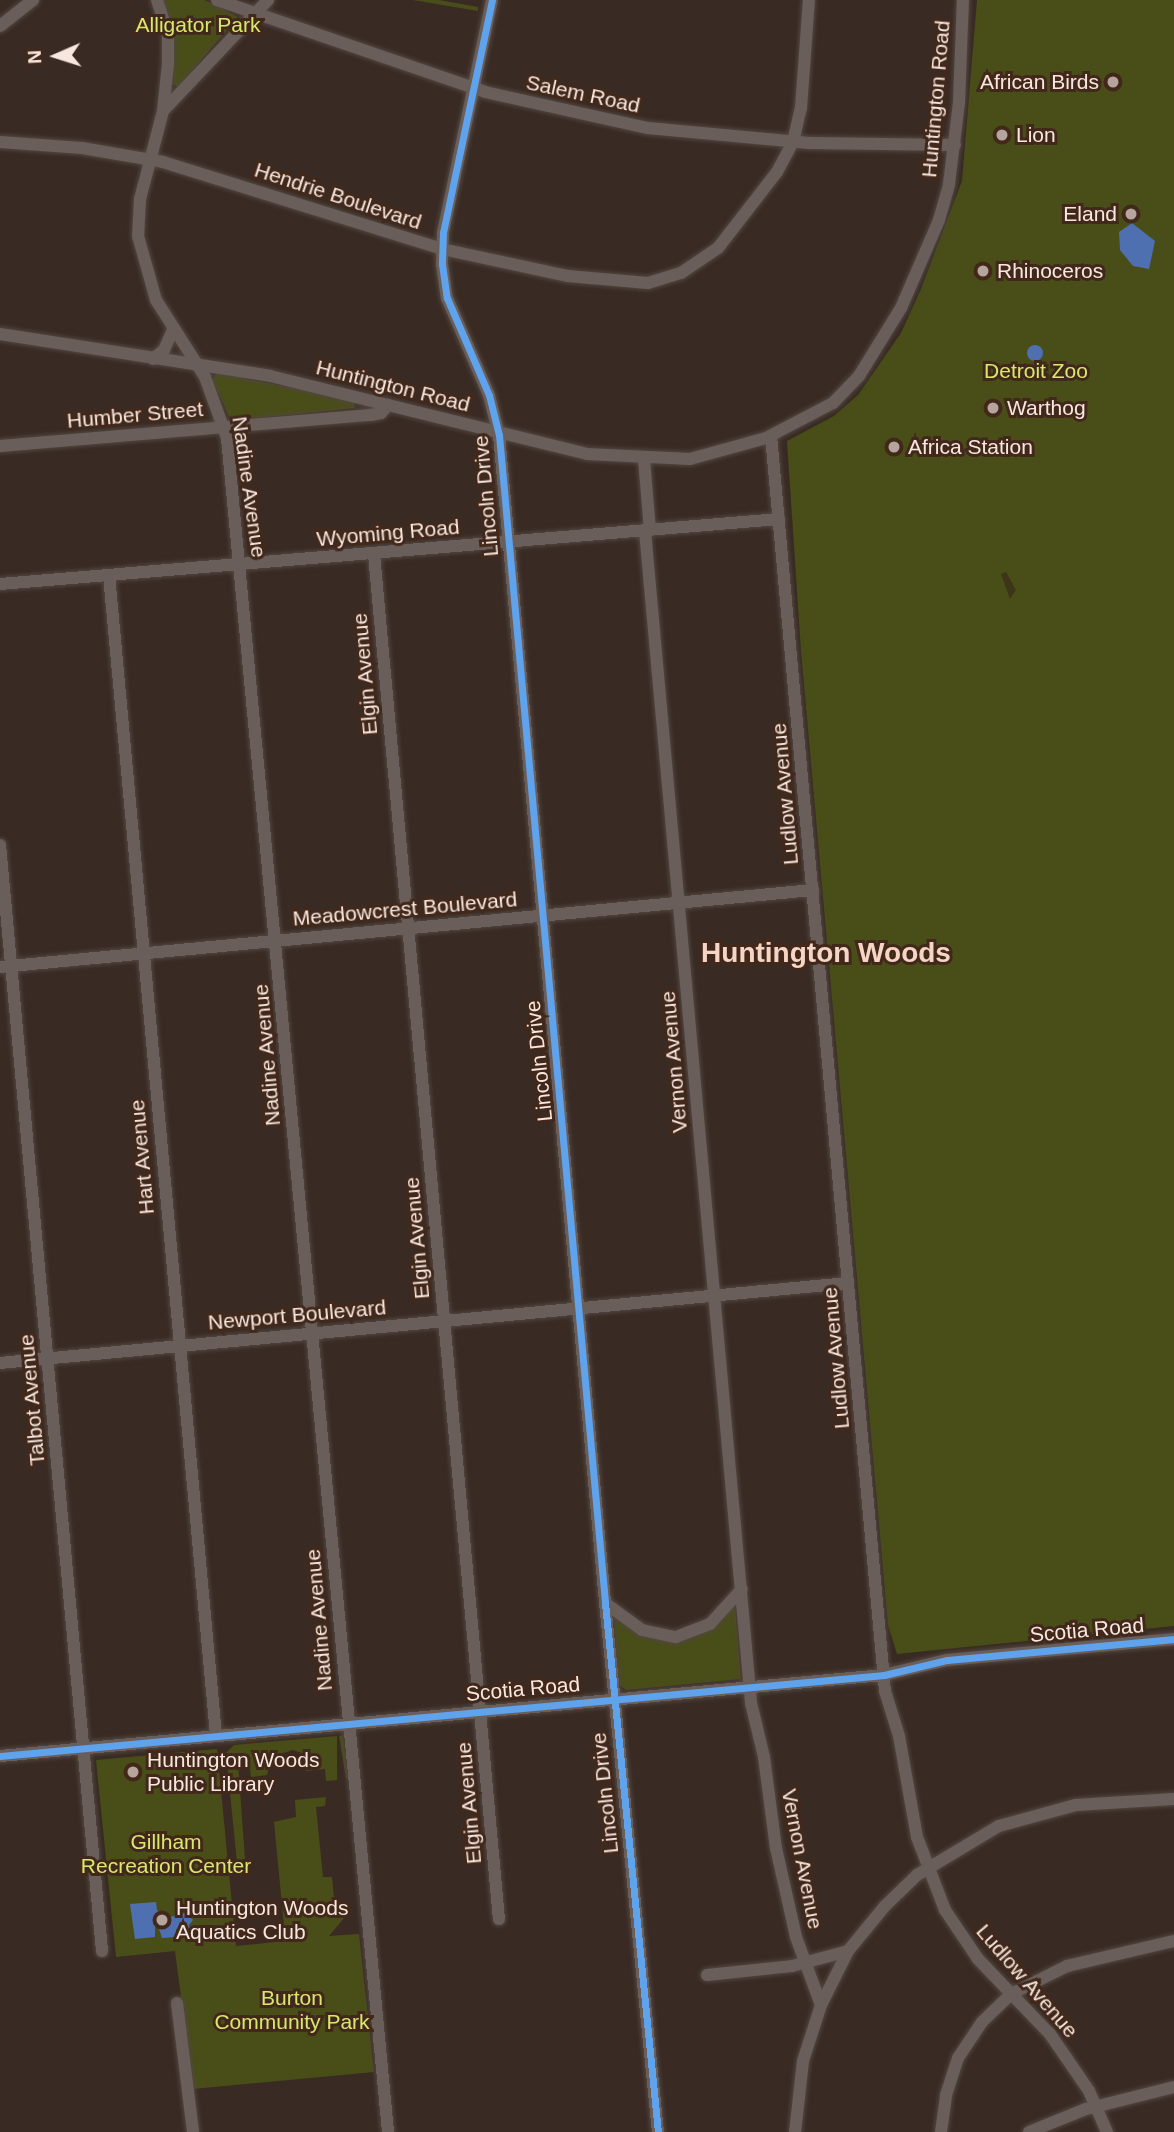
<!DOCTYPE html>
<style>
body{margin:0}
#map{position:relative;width:1174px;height:2132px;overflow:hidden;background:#392b23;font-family:Arial,sans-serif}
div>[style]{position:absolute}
.green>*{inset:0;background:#494e18}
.sand>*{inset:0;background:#3d3518}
.water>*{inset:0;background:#4e70b0}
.round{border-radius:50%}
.roads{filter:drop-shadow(0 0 2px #524641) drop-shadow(0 0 2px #524641)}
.minor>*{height:12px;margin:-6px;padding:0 6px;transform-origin:6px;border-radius:6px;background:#695e59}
.cycleway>*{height:7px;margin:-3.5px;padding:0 3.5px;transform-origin:3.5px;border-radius:3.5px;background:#60a3ed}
.dots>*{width:19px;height:19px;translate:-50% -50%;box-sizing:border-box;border:4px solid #41281b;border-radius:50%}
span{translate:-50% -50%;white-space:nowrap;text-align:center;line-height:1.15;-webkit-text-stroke:6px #41281b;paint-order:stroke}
.park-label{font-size:21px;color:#d7e86c}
.poi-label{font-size:21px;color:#f8e7df}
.right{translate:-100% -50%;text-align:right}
.left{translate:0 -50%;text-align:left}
.street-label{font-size:21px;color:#f8e7df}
.district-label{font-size:28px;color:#f7d5c5;font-weight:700}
.north{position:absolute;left:21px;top:21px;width:70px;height:70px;-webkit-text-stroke:5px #41281b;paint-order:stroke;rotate:267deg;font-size:19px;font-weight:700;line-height:28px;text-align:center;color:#f8e7df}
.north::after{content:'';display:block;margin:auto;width:24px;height:32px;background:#f8e7df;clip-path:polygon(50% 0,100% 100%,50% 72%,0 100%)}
</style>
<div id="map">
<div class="green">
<div style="clip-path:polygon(163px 0,205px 0,238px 17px,178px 87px,172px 84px,174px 38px)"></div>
<div style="clip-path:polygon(413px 0,439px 0,478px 7px,478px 11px)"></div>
<div style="clip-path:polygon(977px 0,1174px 0,1174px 1626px,897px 1654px,888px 1625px,801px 651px,787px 441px,834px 416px,858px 395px,901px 333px,921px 289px,962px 181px)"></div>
<div style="clip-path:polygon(217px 373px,344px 398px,354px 401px,355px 408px,231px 421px,212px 379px)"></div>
<div style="clip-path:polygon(735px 1604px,741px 1679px,626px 1690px,618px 1684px,614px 1616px,668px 1640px)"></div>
<div style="clip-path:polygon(343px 1735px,348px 1778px,346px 1778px,339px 1736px)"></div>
<div style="clip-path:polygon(337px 1736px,337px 1780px,326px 1781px,325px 1769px,306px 1771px,306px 1763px,301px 1763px,305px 1754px,293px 1750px,266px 1758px,270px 1764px,267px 1775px,251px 1777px,249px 1762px,238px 1763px,246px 1873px,238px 1872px,226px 1753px,234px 1745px)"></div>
<div style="clip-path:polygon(217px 1749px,236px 1946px,294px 1940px,285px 1936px,274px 1822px,296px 1817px,295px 1800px,326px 1797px,325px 1806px,316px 1807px,323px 1877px,332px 1877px,335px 1908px,344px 1918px,329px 1936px,359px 1934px,374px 2072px,193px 2089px,175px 1951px,116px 1957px,96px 1760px)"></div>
</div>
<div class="sand">
<div style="clip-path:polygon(1006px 572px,1016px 590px,1010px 599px,1001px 574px)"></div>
</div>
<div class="water">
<div style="clip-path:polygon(1132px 223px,1155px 241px,1149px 269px,1133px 266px,1120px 250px,1119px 232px)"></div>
<div class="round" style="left:1027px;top:345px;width:16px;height:16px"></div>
<div style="clip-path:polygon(156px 1902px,157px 1910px,166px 1918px,186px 1913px,193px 1920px,189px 1925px,191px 1933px,176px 1929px,176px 1937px,162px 1938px,155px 1917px,155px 1937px,135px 1939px,130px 1904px)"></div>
</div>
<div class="roads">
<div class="minor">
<div style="left:157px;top:0;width:36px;rotate:72deg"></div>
<div style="left:168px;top:34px;width:30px;rotate:90deg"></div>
<div style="left:168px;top:64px;width:47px;rotate:96.1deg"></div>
<div style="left:163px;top:111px;width:91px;rotate:104.6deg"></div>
<div style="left:140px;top:199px;width:37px;rotate:93deg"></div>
<div style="left:138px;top:236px;width:66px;rotate:74.3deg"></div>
<div style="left:156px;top:300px;width:91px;rotate:57.5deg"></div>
<div style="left:205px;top:377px;width:65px;rotate:70.2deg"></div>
<div style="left:227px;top:438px;width:1702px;rotate:84.57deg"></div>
<div style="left:217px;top:0;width:283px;rotate:18.9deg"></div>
<div style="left:485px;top:92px;width:167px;rotate:12.5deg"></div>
<div style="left:648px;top:128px;width:162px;rotate:5.3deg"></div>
<div style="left:809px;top:143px;width:146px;rotate:0.8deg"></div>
<div style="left:492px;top:0;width:238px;rotate:101.9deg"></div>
<div style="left:443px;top:233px;width:31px;rotate:92deg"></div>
<div style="left:442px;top:264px;width:34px;rotate:82deg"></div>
<div style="left:447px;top:298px;width:106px;rotate:66.6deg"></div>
<div style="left:489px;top:395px;width:41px;rotate:76deg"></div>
<div style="left:499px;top:435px;width:1173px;rotate:84.81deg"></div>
<div style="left:605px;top:1603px;width:532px;rotate:84.28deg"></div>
<div style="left:0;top:26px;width:42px;rotate:-38.2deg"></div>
<div style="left:163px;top:111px;width:153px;rotate:-46.6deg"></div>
<div style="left:0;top:142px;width:82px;rotate:4.2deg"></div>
<div style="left:82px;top:148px;width:82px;rotate:9.8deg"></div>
<div style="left:163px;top:162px;width:292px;rotate:17.3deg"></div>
<div style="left:442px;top:249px;width:129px;rotate:12.1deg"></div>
<div style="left:568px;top:276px;width:80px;rotate:5deg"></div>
<div style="left:648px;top:283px;width:34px;rotate:-17deg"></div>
<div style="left:681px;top:273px;width:45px;rotate:-34deg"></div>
<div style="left:718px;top:248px;width:96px;rotate:-52.2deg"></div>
<div style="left:777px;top:172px;width:34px;rotate:-62deg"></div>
<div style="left:793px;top:142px;width:35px;rotate:-77deg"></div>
<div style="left:801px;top:108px;width:108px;rotate:-85.8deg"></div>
<div style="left:0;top:334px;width:273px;rotate:8.8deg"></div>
<div style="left:270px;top:376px;width:326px;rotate:13.8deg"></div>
<div style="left:587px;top:454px;width:103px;rotate:2.8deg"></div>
<div style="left:690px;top:459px;width:79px;rotate:-15.4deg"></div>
<div style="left:766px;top:438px;width:76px;rotate:-27.6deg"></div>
<div style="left:833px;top:403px;width:37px;rotate:-46deg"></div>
<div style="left:859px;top:376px;width:80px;rotate:-58.3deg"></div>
<div style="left:901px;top:308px;width:96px;rotate:-66.6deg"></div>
<div style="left:939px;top:220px;width:37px;rotate:-74deg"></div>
<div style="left:949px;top:184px;width:83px;rotate:-83deg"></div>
<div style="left:959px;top:102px;width:102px;rotate:-87.8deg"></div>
<div style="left:153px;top:359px;width:14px;rotate:-39deg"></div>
<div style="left:164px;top:350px;width:22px;rotate:-66deg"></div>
<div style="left:771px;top:436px;width:1260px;rotate:84.81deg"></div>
<div style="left:885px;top:1691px;width:47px;rotate:72.7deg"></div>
<div style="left:899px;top:1736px;width:103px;rotate:79.9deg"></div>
<div style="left:917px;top:1837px;width:78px;rotate:69deg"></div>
<div style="left:945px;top:1910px;width:59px;rotate:56deg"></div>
<div style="left:978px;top:1959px;width:104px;rotate:46.2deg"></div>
<div style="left:1050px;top:2034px;width:69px;rotate:55.6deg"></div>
<div style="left:1089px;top:2091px;width:45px;rotate:66.3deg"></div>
<div style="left:0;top:446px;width:372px;rotate:-4.8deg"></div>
<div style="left:371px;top:415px;width:10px;rotate:-11deg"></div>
<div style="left:381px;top:413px;width:11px;rotate:-49deg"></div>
<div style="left:644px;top:459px;width:72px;rotate:85.2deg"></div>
<div style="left:645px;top:531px;width:1177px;rotate:84.83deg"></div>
<div style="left:751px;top:1703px;width:56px;rotate:76.5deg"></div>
<div style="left:764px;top:1757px;width:92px;rotate:82.5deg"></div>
<div style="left:776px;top:1848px;width:91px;rotate:77.3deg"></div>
<div style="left:796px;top:1937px;width:72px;rotate:69.8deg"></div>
<div style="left:821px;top:2005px;width:59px;rotate:107.8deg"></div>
<div style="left:803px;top:2061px;width:71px;rotate:96.4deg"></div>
<div style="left:374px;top:554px;width:1371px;rotate:84.77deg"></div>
<div style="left:109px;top:575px;width:1166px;rotate:84.73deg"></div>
<div style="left:0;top:584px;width:782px;rotate:-4.77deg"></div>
<div style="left:0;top:845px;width:1111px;rotate:84.73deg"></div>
<div style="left:0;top:967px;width:817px;rotate:-5.41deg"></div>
<div style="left:0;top:1363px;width:852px;rotate:-5.39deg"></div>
<div style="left:605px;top:1603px;width:46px;rotate:36.1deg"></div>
<div style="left:642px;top:1630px;width:35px;rotate:12deg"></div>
<div style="left:676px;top:1637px;width:36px;rotate:-21deg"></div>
<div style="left:710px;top:1624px;width:47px;rotate:-47.6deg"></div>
<div style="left:0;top:1756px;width:888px;rotate:-5.24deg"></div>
<div style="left:884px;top:1675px;width:65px;rotate:-13.4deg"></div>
<div style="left:947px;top:1660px;width:228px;rotate:-5.3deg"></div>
<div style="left:707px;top:1975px;width:85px;rotate:-6deg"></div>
<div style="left:792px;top:1966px;width:58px;rotate:-15deg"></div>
<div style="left:848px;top:1951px;width:58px;rotate:-50.6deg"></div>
<div style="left:885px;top:1906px;width:45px;rotate:-44.1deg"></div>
<div style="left:917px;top:1875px;width:96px;rotate:-30.9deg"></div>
<div style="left:999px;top:1826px;width:80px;rotate:-15.3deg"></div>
<div style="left:1076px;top:1805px;width:98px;rotate:-3.5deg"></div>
<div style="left:177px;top:2003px;width:130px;rotate:82.9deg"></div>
<div style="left:821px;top:2005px;width:60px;rotate:-63.4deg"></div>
<div style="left:941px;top:2132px;width:37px;rotate:-82deg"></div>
<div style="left:946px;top:2095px;width:39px;rotate:-72deg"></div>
<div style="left:958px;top:2058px;width:43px;rotate:-56.3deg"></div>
<div style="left:982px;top:2022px;width:40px;rotate:-44deg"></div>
<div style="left:1011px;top:1994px;width:63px;rotate:-26.6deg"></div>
<div style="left:1067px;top:1966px;width:110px;rotate:-13.2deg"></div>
<div style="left:1029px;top:2132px;width:61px;rotate:-22deg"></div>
<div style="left:1086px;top:2109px;width:91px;rotate:-14deg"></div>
</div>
</div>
<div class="cycleway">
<div style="left:492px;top:0;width:238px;rotate:101.9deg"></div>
<div style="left:443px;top:233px;width:31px;rotate:92deg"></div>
<div style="left:442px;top:264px;width:34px;rotate:82deg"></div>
<div style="left:447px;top:298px;width:106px;rotate:66.6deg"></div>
<div style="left:489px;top:395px;width:41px;rotate:76deg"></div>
<div style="left:499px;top:435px;width:1173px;rotate:84.81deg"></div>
<div style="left:605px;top:1603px;width:532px;rotate:84.28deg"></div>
<div style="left:0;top:1756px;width:888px;rotate:-5.24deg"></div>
<div style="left:884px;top:1675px;width:65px;rotate:-13.4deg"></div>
<div style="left:947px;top:1660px;width:228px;rotate:-5.3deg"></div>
</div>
<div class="dots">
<div style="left:1113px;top:82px;background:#b5a59d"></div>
<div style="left:1002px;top:135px;background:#b5a59d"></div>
<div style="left:1131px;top:214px;background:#b5a59d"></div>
<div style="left:983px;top:271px;background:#b5a59d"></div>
<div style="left:993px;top:408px;background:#b5a59d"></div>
<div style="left:894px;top:447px;background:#b5a59d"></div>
<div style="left:133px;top:1772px;background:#b5a59d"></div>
<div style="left:162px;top:1920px;background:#b5a59d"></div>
</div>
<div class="park-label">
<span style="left:198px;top:25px">Alligator Park</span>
<span style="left:1036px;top:371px">Detroit Zoo</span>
<span style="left:166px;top:1854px">Gillham<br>Recreation Center</span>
<span style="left:292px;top:2010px">Burton<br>Community Park</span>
</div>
<div class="poi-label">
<span class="right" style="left:1099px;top:82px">African Birds</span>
<span class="left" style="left:1016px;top:135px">Lion</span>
<span class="right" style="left:1117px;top:214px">Eland</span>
<span class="left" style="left:997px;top:271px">Rhinoceros</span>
<span class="left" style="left:1007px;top:408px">Warthog</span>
<span class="left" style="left:908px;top:447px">Africa Station</span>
<span class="left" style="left:147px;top:1772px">Huntington Woods<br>Public Library</span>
<span class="left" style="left:176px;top:1920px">Huntington Woods<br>Aquatics Club</span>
</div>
<div class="street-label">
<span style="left:583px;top:94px;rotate:12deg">Salem Road</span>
<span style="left:936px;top:99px;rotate:-85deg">Huntington Road</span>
<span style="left:338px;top:196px;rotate:18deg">Hendrie Boulevard</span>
<span style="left:393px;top:386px;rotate:14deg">Huntington Road</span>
<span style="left:135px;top:415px;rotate:-5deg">Humber Street</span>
<span style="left:249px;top:487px;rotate:82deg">Nadine Avenue</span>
<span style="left:486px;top:496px;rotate:-95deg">Lincoln Drive</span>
<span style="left:388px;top:533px;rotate:-5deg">Wyoming Road</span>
<span style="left:365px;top:674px;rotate:-95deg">Elgin Avenue</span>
<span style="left:785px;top:794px;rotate:-95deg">Ludlow Avenue</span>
<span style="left:405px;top:909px;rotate:-5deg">Meadowcrest Boulevard</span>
<span style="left:267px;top:1055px;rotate:-95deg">Nadine Avenue</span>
<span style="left:539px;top:1061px;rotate:-96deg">Lincoln Drive</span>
<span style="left:674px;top:1062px;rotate:-95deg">Vernon Avenue</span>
<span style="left:142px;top:1157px;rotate:-95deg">Hart Avenue</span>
<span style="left:417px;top:1238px;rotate:-95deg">Elgin Avenue</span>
<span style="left:297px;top:1315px;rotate:-5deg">Newport Boulevard</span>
<span style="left:836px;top:1358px;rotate:-95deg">Ludlow Avenue</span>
<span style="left:32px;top:1400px;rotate:-95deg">Talbot Avenue</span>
<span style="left:319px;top:1620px;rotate:-95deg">Nadine Avenue</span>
<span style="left:1087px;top:1630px;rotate:-5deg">Scotia Road</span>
<span style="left:523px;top:1689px;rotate:-5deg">Scotia Road</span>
<span style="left:605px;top:1793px;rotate:-96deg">Lincoln Drive</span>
<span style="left:469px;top:1803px;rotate:-95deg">Elgin Avenue</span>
<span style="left:802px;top:1859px;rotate:79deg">Vernon Avenue</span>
<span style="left:1027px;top:1981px;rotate:49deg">Ludlow Avenue</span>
</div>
<div class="district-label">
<span style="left:826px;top:953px">Huntington Woods</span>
</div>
<div class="north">N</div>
</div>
